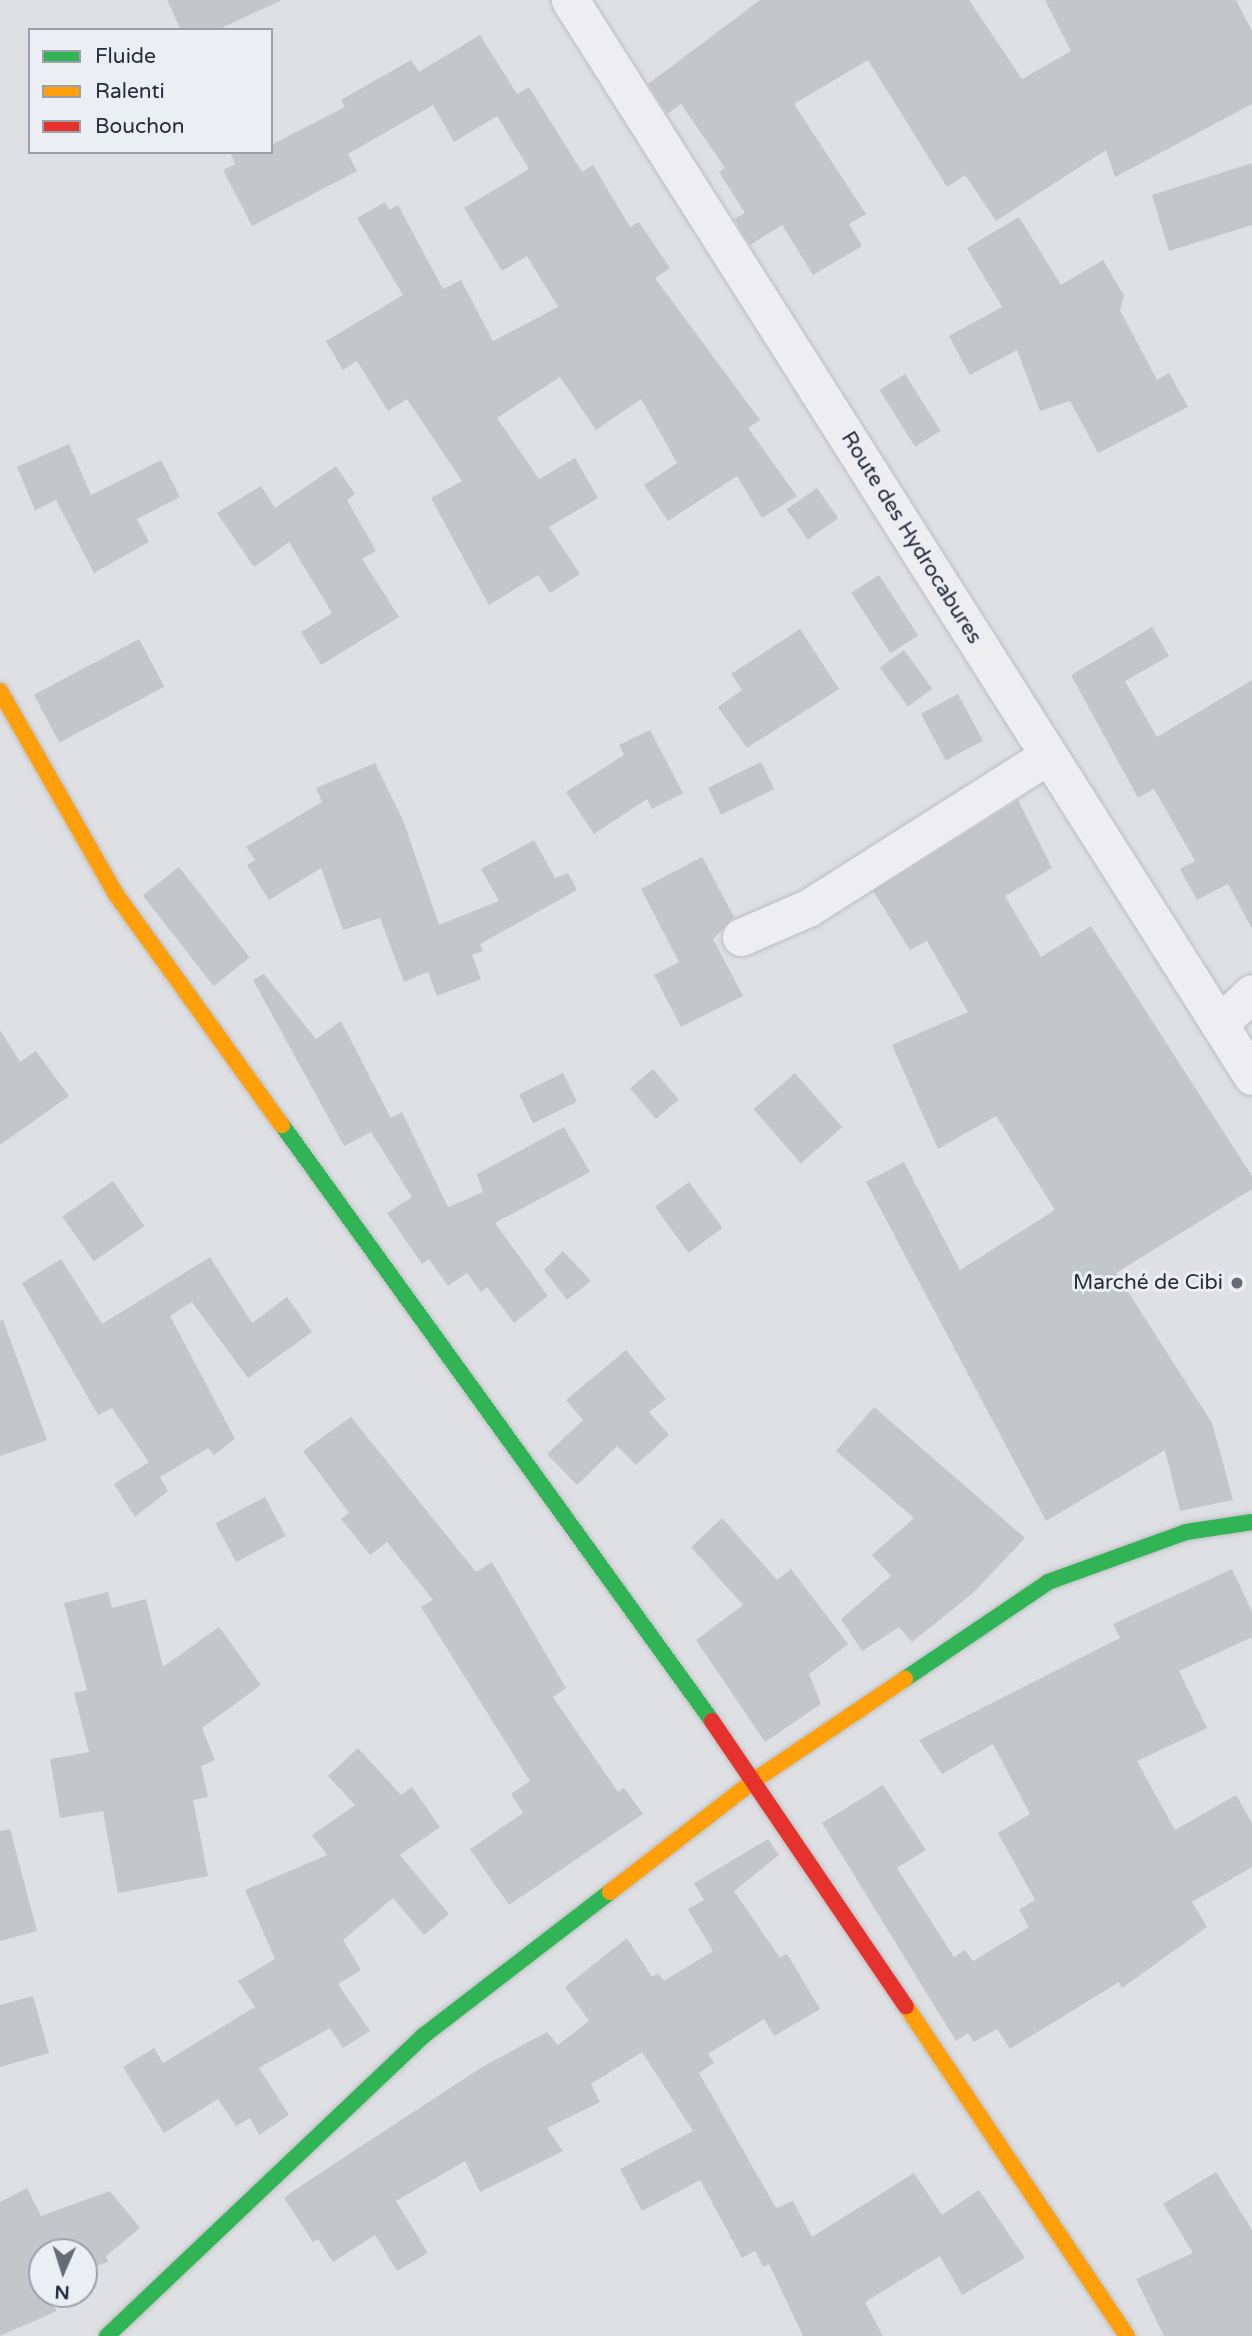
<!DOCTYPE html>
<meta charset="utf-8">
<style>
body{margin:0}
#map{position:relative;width:1252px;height:2336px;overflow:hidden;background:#dee0e3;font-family:"Varela Round",sans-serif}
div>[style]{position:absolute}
.building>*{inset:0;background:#c4c7ca;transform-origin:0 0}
.roads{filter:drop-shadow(0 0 2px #bcbec1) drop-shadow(0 0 2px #bcbec1)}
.street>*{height:37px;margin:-18.5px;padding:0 18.5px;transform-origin:18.5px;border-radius:18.5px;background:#eeeef0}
.fast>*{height:16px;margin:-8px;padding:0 8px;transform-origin:8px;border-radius:8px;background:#30b455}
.slow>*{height:16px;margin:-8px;padding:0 8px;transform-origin:8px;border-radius:8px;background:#ff9f0a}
.jam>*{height:16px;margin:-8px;padding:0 8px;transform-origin:8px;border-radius:8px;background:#e5322d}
.dots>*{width:19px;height:19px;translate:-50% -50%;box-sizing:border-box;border:4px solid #ebeef3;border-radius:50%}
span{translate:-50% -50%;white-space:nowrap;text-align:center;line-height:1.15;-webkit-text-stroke:6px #ebeef3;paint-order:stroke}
.street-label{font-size:21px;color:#272c3a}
.poi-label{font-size:21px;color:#272c3a}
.right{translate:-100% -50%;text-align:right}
.legend{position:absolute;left:28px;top:28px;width:245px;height:126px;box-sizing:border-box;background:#ebeef3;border:2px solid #9da0a9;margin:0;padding:9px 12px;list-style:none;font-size:21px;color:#272c3a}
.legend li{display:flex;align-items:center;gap:14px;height:35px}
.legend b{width:35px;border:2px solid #9da0a9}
.north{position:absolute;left:28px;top:2238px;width:70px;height:70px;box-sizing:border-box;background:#ebeef3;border:2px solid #9da0a9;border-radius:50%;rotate:183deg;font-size:19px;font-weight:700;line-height:28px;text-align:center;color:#272c3a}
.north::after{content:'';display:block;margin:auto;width:24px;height:32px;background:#676b75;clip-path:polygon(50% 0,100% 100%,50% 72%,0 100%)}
</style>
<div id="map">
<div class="building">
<div style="clip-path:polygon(167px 0,282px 0,217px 30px,181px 30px)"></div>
<div style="clip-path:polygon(760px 0,969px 0,1022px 79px,1071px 51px,1045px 0,1236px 0,1252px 31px,1252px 104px,1115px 177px,1106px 150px,996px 221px,965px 175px,947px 187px,868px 60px,794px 104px,866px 214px,849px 224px,862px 246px,813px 275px,782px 225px,750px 245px,734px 219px,745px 213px,719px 172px,725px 168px,681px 104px,667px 114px,648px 84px)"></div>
<div style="clip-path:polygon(480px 35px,517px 94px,529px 87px,582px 172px,593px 165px,630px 227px,639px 222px,670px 268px,655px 278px,760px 420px,748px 428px,797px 496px,762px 518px,737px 476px,668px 521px,644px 485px,677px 463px,641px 399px,596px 430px,560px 377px,497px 418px,539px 479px,575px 458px,598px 498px,549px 527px,580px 574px,550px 593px,538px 575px,489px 605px,431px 498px,462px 481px,407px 399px,388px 411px,357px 361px,343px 370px,326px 341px,403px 295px,357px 218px,385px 202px,389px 210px,398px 205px,443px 289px,461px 280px,493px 341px,558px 307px,527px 256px,502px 271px,464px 208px,529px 169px,497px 116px,454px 142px,433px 105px,348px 154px,357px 171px,252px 226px,223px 170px,235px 164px,230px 152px,271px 152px,271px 145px,345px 107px,341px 100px,411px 60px,419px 72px)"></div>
<div style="clip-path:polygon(1252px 163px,1252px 225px,1169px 251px,1152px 195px)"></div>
<div style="clip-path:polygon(1019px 217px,1061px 285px,1103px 260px,1124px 296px,1120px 310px,1157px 380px,1169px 373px,1188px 407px,1098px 453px,1070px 401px,1040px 411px,1017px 350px,970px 375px,949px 336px,1002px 307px,967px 248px)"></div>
<div style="left:905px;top:374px;width:67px;height:30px;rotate:58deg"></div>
<div style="clip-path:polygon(69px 444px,91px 495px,161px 460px,180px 497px,137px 519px,149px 542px,94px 573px,56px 500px,35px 510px,17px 467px)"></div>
<div style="clip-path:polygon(336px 466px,355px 494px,347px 500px,376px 551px,362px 559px,399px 617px,321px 665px,301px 632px,332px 613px,289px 542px,254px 567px,217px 513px,261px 486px,275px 508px)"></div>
<div style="left:817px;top:488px;width:37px;height:37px;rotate:55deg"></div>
<div style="left:879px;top:575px;width:72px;height:33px;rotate:57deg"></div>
<div style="clip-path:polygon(1152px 627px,1169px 656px,1125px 681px,1157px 737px,1252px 680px,1252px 929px,1228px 884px,1197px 900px,1180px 869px,1195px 861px,1154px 789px,1138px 798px,1071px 675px)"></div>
<div style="clip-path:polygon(800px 629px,839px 689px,747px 748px,718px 707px,742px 690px,731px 674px)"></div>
<div style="left:139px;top:639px;width:54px;height:119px;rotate:62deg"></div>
<div style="left:904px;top:650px;width:48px;height:30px;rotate:54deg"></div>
<div style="left:958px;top:694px;width:53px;height:42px;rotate:62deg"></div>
<div style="clip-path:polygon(650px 730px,683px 793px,652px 809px,647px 799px,594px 834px,566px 792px,624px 755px,619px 745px)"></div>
<div style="left:761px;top:762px;width:30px;height:59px;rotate:64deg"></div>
<div style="clip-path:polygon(375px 763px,403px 820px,439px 925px,499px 901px,481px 869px,534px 840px,555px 878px,568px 873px,577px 890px,480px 944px,483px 951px,472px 955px,481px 979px,437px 996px,428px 972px,404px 982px,380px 918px,343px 930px,321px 868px,269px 900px,247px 865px,255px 860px,246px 847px,322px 802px,316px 788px)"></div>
<div style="clip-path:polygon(1018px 800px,1052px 868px,1005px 896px,1041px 957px,1091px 926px,1252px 1176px,1252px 1189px,1116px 1273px,1212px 1423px,1233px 1500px,1180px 1511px,1165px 1450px,1046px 1521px,866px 1182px,904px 1162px,960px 1270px,1055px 1210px,996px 1116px,938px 1149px,892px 1045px,968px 1012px,927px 941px,910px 950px,873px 891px)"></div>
<div style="clip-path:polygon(702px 857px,734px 917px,713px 939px,743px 996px,681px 1027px,654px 975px,679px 962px,641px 889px)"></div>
<div style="left:179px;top:867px;width:115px;height:46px;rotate:52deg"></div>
<div style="clip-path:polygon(264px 974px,316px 1039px,341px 1021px,391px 1118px,402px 1112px,448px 1207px,483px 1192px,477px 1174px,564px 1127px,590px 1172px,495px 1223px,548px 1296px,514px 1323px,487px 1287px,481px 1292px,467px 1273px,448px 1286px,429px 1259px,422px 1264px,387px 1213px,412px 1197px,371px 1132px,344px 1146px,253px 980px)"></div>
<div style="clip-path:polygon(0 1030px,20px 1062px,36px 1051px,69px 1096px,0 1145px)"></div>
<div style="left:653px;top:1069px;width:40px;height:30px;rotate:50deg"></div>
<div style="left:563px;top:1073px;width:32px;height:49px;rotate:64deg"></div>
<div style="left:795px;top:1073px;width:72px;height:55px;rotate:49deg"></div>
<div style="left:113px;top:1181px;width:55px;height:62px;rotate:55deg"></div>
<div style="left:689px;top:1182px;width:57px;height:42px;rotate:54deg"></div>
<div style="clip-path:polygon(563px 1251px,591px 1281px,567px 1300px,544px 1270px)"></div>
<div style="clip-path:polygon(210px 1257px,252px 1323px,287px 1297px,312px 1332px,248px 1378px,192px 1302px,170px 1316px,235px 1439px,214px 1455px,208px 1448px,160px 1477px,168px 1491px,135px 1517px,114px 1484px,149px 1462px,112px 1408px,98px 1415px,22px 1283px,61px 1259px,102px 1324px)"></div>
<div style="clip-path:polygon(3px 1320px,47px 1440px,0 1456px,0 1321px)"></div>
<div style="clip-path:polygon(626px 1350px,666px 1399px,649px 1412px,669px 1435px,636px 1465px,617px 1446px,577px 1485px,547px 1454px,583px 1420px,566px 1400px)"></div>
<div style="clip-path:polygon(874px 1407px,1025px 1538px,973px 1593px,912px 1642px,899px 1627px,862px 1651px,841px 1619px,891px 1576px,872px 1555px,914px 1518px,836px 1451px)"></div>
<div style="clip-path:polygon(351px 1417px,476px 1572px,492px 1562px,566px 1688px,553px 1697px,618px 1792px,624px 1788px,643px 1814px,509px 1905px,470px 1849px,523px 1813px,511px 1794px,530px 1781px,421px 1607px,433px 1600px,387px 1542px,370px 1555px,341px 1519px,349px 1513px,303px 1451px)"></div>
<div style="left:265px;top:1497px;width:44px;height:56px;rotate:62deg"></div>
<div style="clip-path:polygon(722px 1518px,777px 1580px,791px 1569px,848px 1644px,809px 1674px,821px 1704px,765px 1742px,696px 1640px,743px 1605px,691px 1547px)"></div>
<div style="clip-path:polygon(1232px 1569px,1252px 1612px,1252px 1637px,1179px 1671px,1207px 1728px,1137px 1761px,1175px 1830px,1236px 1795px,1252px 1823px,1252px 1867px,1192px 1902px,1207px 1927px,1122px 1988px,1119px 1982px,1010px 2049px,997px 2029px,974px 2042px,968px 2033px,956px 2041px,822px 1823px,883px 1785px,926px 1850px,897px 1868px,954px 1957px,965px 1950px,973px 1961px,1029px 1927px,1019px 1910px,1035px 1900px,998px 1833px,1030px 1814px,993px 1744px,942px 1774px,919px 1740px,1120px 1638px,1113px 1624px)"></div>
<div style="clip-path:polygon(108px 1592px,112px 1608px,146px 1599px,163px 1667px,219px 1627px,261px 1685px,202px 1728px,215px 1760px,201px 1766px,208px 1797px,193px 1800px,208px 1876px,118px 1893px,103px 1811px,60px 1818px,50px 1759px,89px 1752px,74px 1693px,87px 1690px,64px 1603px)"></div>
<div style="clip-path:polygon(358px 1748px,401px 1795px,412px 1787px,440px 1827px,400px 1855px,449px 1914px,424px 1935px,393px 1898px,343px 1940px,361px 1970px,338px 1984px,370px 2031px,343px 2048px,330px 2028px,259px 2068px,289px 2115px,259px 2135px,250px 2118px,236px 2126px,218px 2099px,164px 2133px,123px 2067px,154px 2048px,163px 2063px,255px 2007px,238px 1981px,275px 1959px,245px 1890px,327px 1855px,312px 1835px,355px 1805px,328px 1776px)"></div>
<div style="clip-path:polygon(10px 1829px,37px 1931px,0 1941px,0 1831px)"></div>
<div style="clip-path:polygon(768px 1839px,779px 1855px,734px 1891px,780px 1958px,787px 1954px,820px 2009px,774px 2036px,764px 2019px,708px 2054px,714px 2063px,699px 2073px,776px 2208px,793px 2201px,812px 2237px,914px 2173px,942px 2215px,979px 2190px,1025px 2258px,962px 2295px,940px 2256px,865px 2302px,883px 2336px,803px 2336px,769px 2264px,763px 2267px,755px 2251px,742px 2258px,700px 2180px,642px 2211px,620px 2169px,693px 2131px,642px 2052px,591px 2084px,600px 2102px,547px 2128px,563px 2151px,480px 2192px,465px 2161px,396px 2201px,428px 2253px,397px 2271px,375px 2235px,333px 2262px,318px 2239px,313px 2242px,284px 2198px,290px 2193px,482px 2067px,547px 2032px,558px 2045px,589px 2021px,565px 1987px,627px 1938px,652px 1977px,658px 1973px,664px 1981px,713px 1951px,688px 1909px,704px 1900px,694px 1883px)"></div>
<div style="clip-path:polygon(33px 1996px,49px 2053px,0 2067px,0 2005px)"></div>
<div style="clip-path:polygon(1216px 2172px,1252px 2230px,1252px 2336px,1164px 2336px,1136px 2279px,1193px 2253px,1163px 2204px)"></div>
<div style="clip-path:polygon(27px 2188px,41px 2216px,110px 2191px,140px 2228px,106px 2256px,108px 2262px,84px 2270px,84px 2252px,42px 2252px,42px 2294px,57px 2311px,0 2336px,0 2202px)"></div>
</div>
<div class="roads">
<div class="street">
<div style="left:570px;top:0;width:1274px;rotate:57.63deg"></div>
<div style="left:741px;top:937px;width:73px;rotate:-23.4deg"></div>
<div style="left:808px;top:908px;width:285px;rotate:-32.4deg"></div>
<div style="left:1219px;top:1024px;width:45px;rotate:-43.2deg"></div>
</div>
<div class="fast">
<div style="left:282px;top:1125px;width:735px;rotate:54.19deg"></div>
<div style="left:905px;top:1679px;width:173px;rotate:-34.1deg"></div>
<div style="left:1048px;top:1582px;width:147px;rotate:-19.9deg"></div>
<div style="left:1186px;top:1532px;width:67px;rotate:-8.6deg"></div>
<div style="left:107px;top:2336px;width:436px;rotate:-43.5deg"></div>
<div style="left:423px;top:2036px;width:236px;rotate:-37.6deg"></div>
</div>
<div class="slow">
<div style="left:0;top:691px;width:232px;rotate:60.3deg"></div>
<div style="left:115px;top:893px;width:286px;rotate:54.3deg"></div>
<div style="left:610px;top:1892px;width:183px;rotate:-37.7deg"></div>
<div style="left:755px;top:1780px;width:181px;rotate:-34deg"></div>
<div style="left:906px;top:2006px;width:397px;rotate:56.2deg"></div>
</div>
<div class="jam">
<div style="left:712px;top:1721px;width:345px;rotate:55.8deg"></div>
</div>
</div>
<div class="dots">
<div style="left:1237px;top:1283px;background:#676b75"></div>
</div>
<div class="street-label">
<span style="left:911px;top:538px;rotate:58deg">Route des Hydrocabures</span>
</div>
<div class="poi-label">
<span class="right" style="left:1223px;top:1283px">Marché de Cibi</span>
</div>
<ul class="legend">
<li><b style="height:9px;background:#30b455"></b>Fluide</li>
<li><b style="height:9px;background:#ff9f0a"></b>Ralenti</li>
<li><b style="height:9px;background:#e5322d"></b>Bouchon</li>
</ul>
<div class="north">N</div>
</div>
